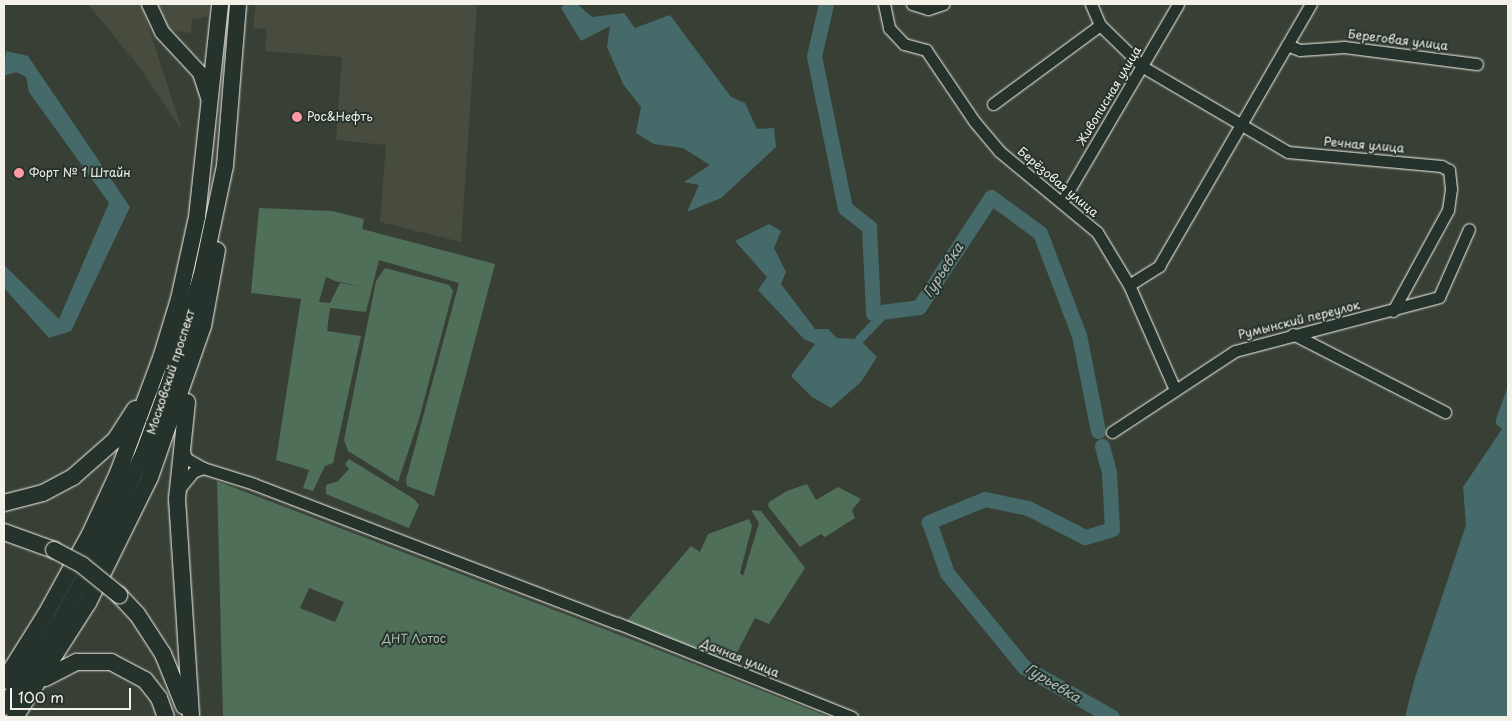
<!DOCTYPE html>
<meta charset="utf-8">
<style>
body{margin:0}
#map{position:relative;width:1512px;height:721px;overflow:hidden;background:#384036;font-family:"Playpen Sans",sans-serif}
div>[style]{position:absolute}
.built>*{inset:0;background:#484c3f}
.green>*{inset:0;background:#4f6f59}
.water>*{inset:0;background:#456a69}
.canal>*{height:9px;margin:-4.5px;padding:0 4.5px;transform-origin:4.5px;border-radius:4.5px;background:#456a69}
.river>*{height:15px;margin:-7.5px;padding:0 7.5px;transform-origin:7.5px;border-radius:7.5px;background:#456a69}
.roads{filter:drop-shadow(0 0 1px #f4f1e8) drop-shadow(0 0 1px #f4f1e8)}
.minor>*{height:11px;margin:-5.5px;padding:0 5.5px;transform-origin:5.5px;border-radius:5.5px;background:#26332d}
.major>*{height:14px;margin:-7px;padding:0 7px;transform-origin:7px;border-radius:7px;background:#26332d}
.highway>*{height:16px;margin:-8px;padding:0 8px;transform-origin:8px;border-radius:8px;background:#26332d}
.bridges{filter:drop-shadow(0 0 1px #f4f1e8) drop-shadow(0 0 1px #f4f1e8)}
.highway-bridge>*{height:16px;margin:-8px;padding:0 8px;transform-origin:8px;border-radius:8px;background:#26332d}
.dots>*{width:14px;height:14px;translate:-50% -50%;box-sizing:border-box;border:2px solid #26332d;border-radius:50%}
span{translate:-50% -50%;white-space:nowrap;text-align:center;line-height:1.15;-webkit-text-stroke:4px #26332d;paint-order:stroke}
.street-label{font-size:12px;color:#f4f1e8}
.poi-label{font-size:12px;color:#f4f1e8}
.left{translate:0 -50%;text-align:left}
.park-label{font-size:12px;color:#b2bdaf}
.water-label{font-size:14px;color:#aebbb5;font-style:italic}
.frame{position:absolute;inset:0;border:5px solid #f4f1e8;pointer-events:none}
.scale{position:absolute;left:10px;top:688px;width:121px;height:22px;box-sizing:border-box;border:2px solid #f4f1e8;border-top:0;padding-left:6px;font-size:15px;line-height:18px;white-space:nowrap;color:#f4f1e8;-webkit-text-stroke:4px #26332d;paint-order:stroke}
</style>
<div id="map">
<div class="built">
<div style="clip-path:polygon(88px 4px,141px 4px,182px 130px,140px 68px)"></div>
<div style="clip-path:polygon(157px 4px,209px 4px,208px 16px,192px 19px,191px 33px,168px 30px)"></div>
<div style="clip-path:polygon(256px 4px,477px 4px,461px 242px,380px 222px,386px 145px,336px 140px,342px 57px,265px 51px,267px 29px,253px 28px)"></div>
</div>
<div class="green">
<div style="clip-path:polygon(evenodd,259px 208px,332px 211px,364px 219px,362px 229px,495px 264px,434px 496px,407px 486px,406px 480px,459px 283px,379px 260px,366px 312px,330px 308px,327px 331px,361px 336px,333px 463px,325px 466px,313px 491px,303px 488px,309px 470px,276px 460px,301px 299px,251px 293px,259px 208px,326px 277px,335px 281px,362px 287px,340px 283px,330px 303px,319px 302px,326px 277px)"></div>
<div style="clip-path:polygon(385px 268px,449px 285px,453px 291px,419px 419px,398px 482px,348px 451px,344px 440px,376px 281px)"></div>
<div style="clip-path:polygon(349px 459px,414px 499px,419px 505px,409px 528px,326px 494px,326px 485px,338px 481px,349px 469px,345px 464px)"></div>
<div style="clip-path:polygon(evenodd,217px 481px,651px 647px,829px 717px,223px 717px,217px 481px,309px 588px,344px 602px,335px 622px,300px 608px,309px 588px)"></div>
<div style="clip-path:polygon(807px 484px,816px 500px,838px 487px,861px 499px,852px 510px,855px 518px,825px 537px,821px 534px,800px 547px,768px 506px,769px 502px,787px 491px)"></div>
<div style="clip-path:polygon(751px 510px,761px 511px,805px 568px,769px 624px,755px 618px,731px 664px,625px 623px,691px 546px,700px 552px,708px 534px,749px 519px,752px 526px,740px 573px,743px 576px,759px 523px)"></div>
</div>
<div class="water">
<div style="clip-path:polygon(564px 4px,577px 4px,592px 17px,624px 13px,635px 28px,670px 15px,731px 97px,745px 103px,757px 129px,774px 128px,776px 147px,721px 198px,687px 212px,699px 185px,684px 182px,710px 165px,683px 148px,654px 144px,636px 133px,641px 107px,623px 84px,607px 47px,610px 26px,581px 41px,561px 8px)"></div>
<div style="clip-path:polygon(6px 51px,28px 56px,130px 207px,71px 331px,49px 338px,4px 288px,4px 265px,59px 319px,109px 203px,29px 92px,26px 77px,16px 72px,4px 76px)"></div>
<div style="clip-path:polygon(769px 224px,781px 231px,774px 248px,786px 272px,781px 284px,815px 329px,828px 329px,837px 338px,859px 339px,877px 357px,861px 382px,831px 408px,812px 397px,791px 376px,815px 344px,804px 339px,758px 290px,767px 277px,735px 241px)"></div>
<div style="clip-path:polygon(1508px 386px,1508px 717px,1405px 717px,1415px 678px,1466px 525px,1463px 487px,1502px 429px,1496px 424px,1496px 419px)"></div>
</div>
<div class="canal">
<div style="left:859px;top:339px;width:39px;rotate:-46deg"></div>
</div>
<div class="river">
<div style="left:826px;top:4px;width:53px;rotate:103deg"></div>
<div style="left:814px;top:56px;width:155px;rotate:78.5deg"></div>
<div style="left:845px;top:208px;width:31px;rotate:38deg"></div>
<div style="left:869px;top:227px;width:86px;rotate:87.3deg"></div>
<div style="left:873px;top:313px;width:46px;rotate:-7.4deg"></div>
<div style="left:919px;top:307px;width:131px;rotate:-56.8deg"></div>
<div style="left:991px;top:197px;width:61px;rotate:36.3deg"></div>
<div style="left:1040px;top:233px;width:109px;rotate:69.1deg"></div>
<div style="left:1079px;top:335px;width:98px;rotate:78.8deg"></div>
<div style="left:1102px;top:446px;width:28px;rotate:75deg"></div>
<div style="left:1109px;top:473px;width:56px;rotate:86.9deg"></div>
<div style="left:1112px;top:529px;width:28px;rotate:163deg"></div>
<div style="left:1085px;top:537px;width:64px;rotate:-153deg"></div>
<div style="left:1028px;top:508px;width:44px;rotate:-168.2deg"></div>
<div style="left:985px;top:499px;width:61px;rotate:157.7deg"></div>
<div style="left:929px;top:522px;width:54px;rotate:70.6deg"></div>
<div style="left:947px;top:573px;width:122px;rotate:50.7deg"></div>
<div style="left:1024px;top:667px;width:101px;rotate:29.6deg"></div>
</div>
<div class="roads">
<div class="minor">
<div style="left:884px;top:4px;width:25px;rotate:78deg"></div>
<div style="left:889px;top:28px;width:22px;rotate:47deg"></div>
<div style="left:904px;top:44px;width:23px;rotate:15deg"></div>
<div style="left:926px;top:50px;width:86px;rotate:55.9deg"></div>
<div style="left:974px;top:121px;width:39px;rotate:50deg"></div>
<div style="left:999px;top:151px;width:127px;rotate:39.6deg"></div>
<div style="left:1097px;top:232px;width:62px;rotate:58.9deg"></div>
<div style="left:1129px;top:285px;width:115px;rotate:66.3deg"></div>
<div style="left:912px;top:4px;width:17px;rotate:17deg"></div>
<div style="left:928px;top:9px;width:16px;rotate:-18deg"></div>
<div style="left:1091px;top:4px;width:23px;rotate:67deg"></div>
<div style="left:1100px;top:25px;width:60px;rotate:44.3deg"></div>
<div style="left:1143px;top:67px;width:168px;rotate:30.4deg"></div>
<div style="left:1288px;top:152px;width:154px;rotate:5.2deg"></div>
<div style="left:1441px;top:166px;width:9px;rotate:27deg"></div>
<div style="left:1449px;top:170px;width:19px;rotate:84deg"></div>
<div style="left:1451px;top:189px;width:21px;rotate:98deg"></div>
<div style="left:1448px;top:210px;width:115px;rotate:118.6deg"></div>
<div style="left:1287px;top:45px;width:14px;rotate:21deg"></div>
<div style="left:1300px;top:50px;width:44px;rotate:-3.9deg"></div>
<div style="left:1344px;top:47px;width:134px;rotate:7.3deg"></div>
<div style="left:993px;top:104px;width:133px;rotate:-36.4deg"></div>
<div style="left:1062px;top:202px;width:229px;rotate:-59.6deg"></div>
<div style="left:1129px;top:285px;width:36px;rotate:-32deg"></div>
<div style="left:1159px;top:266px;width:303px;rotate:-59.9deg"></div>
<div style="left:1293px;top:334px;width:171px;rotate:27.2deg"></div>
<div style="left:1112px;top:432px;width:147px;rotate:-33.4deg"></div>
<div style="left:1235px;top:351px;width:211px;rotate:-14.8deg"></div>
<div style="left:1439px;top:297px;width:74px;rotate:-66.2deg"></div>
<div style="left:203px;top:468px;width:53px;rotate:17.4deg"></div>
<div style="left:254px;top:484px;width:389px;rotate:21deg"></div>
<div style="left:617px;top:623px;width:253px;rotate:21.8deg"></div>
<div style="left:180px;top:488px;width:21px;rotate:-51deg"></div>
<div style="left:193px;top:472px;width:11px;rotate:-22deg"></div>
<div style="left:203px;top:468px;width:20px;rotate:-150deg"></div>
<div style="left:186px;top:458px;width:10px;rotate:-107deg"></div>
</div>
<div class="major">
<div style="left:149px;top:4px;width:31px;rotate:65deg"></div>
<div style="left:162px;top:32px;width:56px;rotate:47.2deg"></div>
<div style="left:200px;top:73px;width:29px;rotate:72deg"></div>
</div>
<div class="highway">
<div style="left:187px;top:402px;width:98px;rotate:95.9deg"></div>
<div style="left:177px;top:499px;width:218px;rotate:86.3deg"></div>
<div style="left:4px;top:503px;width:40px;rotate:-14.4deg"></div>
<div style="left:43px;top:493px;width:34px;rotate:-28deg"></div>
<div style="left:73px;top:477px;width:56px;rotate:-41.4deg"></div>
<div style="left:115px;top:440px;width:37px;rotate:-57deg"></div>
<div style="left:4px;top:532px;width:53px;rotate:19.8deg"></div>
<div style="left:119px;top:595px;width:26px;rotate:47deg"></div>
<div style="left:137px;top:614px;width:48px;rotate:57deg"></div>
<div style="left:163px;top:654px;width:56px;rotate:68deg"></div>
<div style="left:45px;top:678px;width:36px;rotate:-27deg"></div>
<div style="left:77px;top:662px;width:34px"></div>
<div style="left:111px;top:662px;width:38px;rotate:28deg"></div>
<div style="left:145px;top:680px;width:23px;rotate:52deg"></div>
<div style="left:159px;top:698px;width:20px;rotate:70deg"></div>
<div style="left:4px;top:681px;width:79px;rotate:-57.9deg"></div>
<div style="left:46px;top:614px;width:91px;rotate:-61.2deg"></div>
<div style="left:90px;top:534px;width:67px;rotate:-65.3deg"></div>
<div style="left:118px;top:473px;width:123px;rotate:-69.5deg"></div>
<div style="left:161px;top:358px;width:62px;rotate:-73deg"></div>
<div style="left:179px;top:299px;width:84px;rotate:-77.6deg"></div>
<div style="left:197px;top:217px;width:214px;rotate:-83.8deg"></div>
<div style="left:4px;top:707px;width:100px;rotate:-56.8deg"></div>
<div style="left:59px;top:623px;width:71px;rotate:-61.3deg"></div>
<div style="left:93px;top:561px;width:120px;rotate:-64.9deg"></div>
<div style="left:144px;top:452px;width:78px;rotate:-69.7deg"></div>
<div style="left:171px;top:379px;width:109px;rotate:-73.6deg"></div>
<div style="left:202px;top:274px;width:110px;rotate:-78deg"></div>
<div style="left:225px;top:166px;width:163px;rotate:-85.4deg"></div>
<div style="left:15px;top:717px;width:135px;rotate:-57.4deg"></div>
<div style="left:88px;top:603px;width:140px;rotate:-63.8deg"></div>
<div style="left:150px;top:477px;width:160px;rotate:-70.7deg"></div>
<div style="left:203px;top:326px;width:77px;rotate:-79.6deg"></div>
</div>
</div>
<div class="bridges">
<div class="highway-bridge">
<div style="left:54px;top:550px;width:32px;rotate:28deg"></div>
<div style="left:82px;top:565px;width:48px;rotate:39deg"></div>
</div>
</div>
<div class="dots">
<div style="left:297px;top:117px;background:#ff9aa2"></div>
<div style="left:19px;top:173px;background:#ff9aa2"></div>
</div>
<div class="street-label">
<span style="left:1398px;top:40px;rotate:7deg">Береговая улица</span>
<span style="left:1109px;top:96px;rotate:-59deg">Живописная улица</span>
<span style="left:1364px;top:145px;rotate:5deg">Речная улица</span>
<span style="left:1058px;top:182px;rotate:40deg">Берёзовая улица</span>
<span style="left:1299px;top:320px;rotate:-14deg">Румынский переулок</span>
<span style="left:171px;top:372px;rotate:-72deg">Московский проспект</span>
<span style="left:740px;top:658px;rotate:22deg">Дачная улица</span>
</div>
<div class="poi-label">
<span class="left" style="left:307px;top:117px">Рос&amp;Нефть</span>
<span class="left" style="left:29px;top:173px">Форт № 1 Штайн</span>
</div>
<div class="park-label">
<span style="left:414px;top:639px">ДНТ Лотос</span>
</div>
<div class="water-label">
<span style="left:943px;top:270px;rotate:-57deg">Гурьевка</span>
<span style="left:1053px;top:683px;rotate:31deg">Гурьевка</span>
</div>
<div class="frame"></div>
<div class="scale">100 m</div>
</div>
